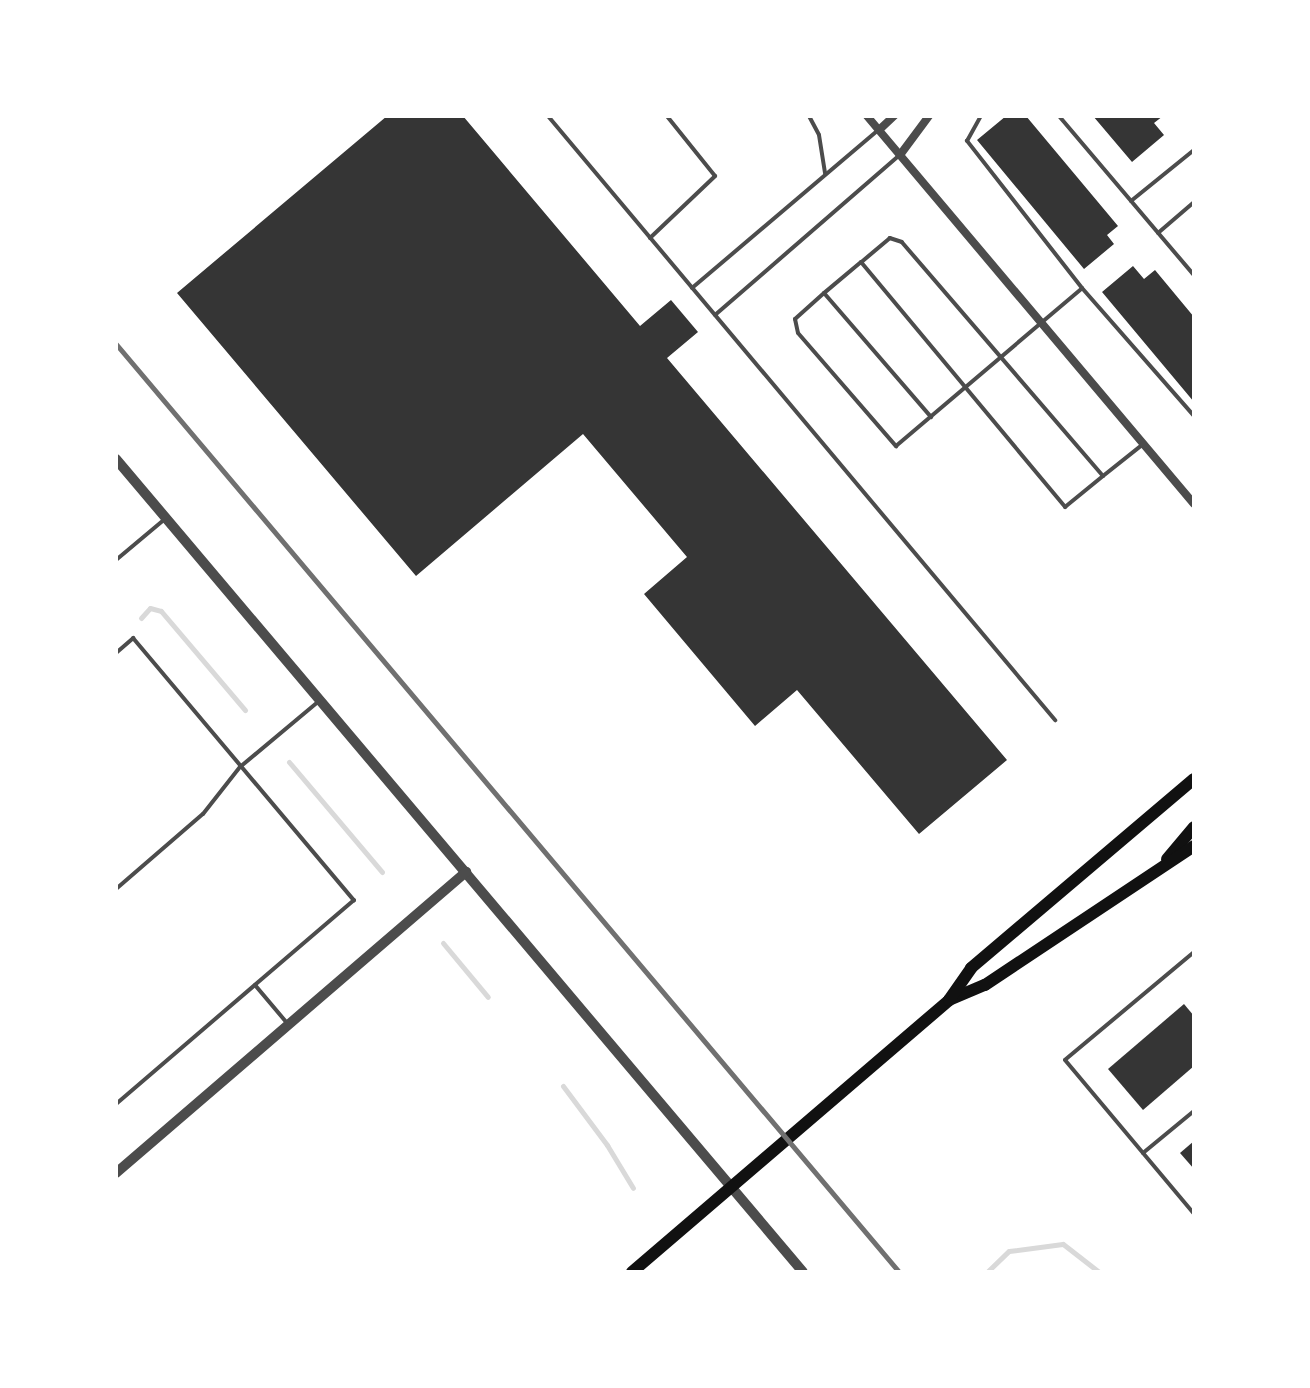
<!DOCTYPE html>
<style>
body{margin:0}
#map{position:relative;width:1310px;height:1388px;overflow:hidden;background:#fff;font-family:"Archivo Narrow",sans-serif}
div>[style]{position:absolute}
.stream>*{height:5px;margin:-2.5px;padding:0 2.5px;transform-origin:2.5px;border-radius:2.5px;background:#d9d9d9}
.building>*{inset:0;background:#353535}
.service>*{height:4px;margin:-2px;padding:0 2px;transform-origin:2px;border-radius:2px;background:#4c4c4c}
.minor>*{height:8px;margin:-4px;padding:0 4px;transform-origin:4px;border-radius:4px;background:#4c4c4c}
.tertiary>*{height:10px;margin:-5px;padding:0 5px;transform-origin:5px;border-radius:5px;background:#4c4c4c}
.primary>*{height:12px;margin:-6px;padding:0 6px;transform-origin:6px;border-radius:6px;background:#111}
.rail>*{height:5px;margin:-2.5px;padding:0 2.5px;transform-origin:2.5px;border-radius:2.5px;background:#707070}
span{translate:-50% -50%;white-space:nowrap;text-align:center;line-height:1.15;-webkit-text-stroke:6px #fff;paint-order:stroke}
.frame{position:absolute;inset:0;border:118px solid #fff;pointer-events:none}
</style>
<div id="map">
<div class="stream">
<div style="left:141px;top:618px;width:13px;rotate:-48deg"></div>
<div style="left:150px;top:608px;width:11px;rotate:15deg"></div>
<div style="left:161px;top:611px;width:130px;rotate:49.7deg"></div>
<div style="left:289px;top:762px;width:144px;rotate:49.8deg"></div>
<div style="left:443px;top:943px;width:70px;rotate:50.2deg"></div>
<div style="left:563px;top:1086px;width:74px;rotate:53.3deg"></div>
<div style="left:607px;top:1145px;width:50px;rotate:58.8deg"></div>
<div style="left:987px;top:1272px;width:30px;rotate:-44deg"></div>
<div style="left:1009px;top:1251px;width:54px;rotate:-7.4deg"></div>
<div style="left:1063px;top:1244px;width:46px;rotate:37.9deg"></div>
</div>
<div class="building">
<div style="clip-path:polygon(387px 116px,463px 116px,640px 326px,671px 300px,698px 332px,667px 358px,1007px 760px,919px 834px,797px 690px,755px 726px,644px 594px,687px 557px,583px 434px,416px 576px,177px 293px)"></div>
<div style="clip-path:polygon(1006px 116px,1026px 116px,1118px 226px,1107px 235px,1114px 244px,1084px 269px,977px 140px)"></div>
<div style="clip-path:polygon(1093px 116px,1163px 116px,1154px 123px,1164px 135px,1132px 162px)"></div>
<div style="clip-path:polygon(1133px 266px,1144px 279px,1155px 270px,1194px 317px,1194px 402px,1102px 292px)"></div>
<div style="clip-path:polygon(1184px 1004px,1194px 1016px,1194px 1066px,1143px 1110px,1108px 1069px)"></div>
<div style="clip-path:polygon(1194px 1141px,1194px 1169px,1180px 1153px)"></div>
</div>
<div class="service">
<div style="left:548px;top:116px;width:789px;rotate:49.99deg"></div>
<div style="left:809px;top:116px;width:21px;rotate:62deg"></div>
<div style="left:819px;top:135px;width:39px;rotate:81deg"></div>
<div style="left:1059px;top:116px;width:209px;rotate:49.7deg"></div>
<div style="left:1131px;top:201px;width:81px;rotate:-39deg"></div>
<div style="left:1158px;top:233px;width:48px;rotate:-40.7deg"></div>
<div style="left:650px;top:238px;width:90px;rotate:-43.6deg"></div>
<div style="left:715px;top:176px;width:77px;rotate:-128.7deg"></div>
<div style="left:861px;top:262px;width:48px;rotate:140deg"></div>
<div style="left:824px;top:293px;width:164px;rotate:49.2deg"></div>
<div style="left:692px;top:288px;width:243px;rotate:-40.3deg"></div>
<div style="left:1082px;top:288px;width:170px;rotate:48.8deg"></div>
<div style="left:824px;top:293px;width:39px;rotate:138deg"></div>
<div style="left:795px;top:319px;width:14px;rotate:78deg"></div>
<div style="left:798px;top:333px;width:150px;rotate:49.1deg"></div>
<div style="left:896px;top:446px;width:244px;rotate:-40.3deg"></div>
<div style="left:1082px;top:288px;width:187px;rotate:-128deg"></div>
<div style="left:967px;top:141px;width:29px;rotate:-61deg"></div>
<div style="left:715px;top:315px;width:245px;rotate:-40.9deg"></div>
<div style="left:1103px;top:476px;width:308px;rotate:-130.7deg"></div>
<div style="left:902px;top:242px;width:13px;rotate:-162deg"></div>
<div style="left:890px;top:238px;width:38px;rotate:140deg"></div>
<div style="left:861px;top:262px;width:319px;rotate:50.2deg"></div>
<div style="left:1065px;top:507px;width:49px;rotate:-39.2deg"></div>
<div style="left:1103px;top:476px;width:50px;rotate:-38.5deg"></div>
<div style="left:116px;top:560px;width:65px;rotate:-40deg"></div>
<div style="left:116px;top:653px;width:23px;rotate:-41deg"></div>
<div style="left:133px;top:638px;width:343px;rotate:49.9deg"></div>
<div style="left:354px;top:900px;width:313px;rotate:139.4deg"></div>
<div style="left:116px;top:889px;width:115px;rotate:-40.8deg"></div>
<div style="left:203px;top:814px;width:60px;rotate:-51.8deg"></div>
<div style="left:240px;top:767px;width:103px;rotate:-39.9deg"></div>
<div style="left:1194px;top:952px;width:168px;rotate:140.1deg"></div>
<div style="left:1065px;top:1060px;width:201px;rotate:50deg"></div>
<div style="left:255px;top:985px;width:50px;rotate:49.9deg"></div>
<div style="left:1143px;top:1153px;width:66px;rotate:-39.5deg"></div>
</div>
<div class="minor">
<div style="left:867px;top:116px;width:507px;rotate:49.88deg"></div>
<div style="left:879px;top:130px;width:21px;rotate:-43deg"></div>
<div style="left:900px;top:155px;width:49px;rotate:-53.4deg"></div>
</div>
<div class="tertiary">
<div style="left:116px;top:459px;width:1064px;rotate:49.8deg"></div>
<div style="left:116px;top:1173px;width:462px;rotate:-40.7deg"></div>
</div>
<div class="primary">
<div style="left:1167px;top:859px;width:42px;rotate:-49.8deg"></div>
<div style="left:949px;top:1000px;width:39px;rotate:-23deg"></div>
<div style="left:985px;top:985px;width:251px;rotate:-33.6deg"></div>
<div style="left:632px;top:1272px;width:418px;rotate:-40.6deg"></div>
<div style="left:949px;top:1000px;width:39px;rotate:-55deg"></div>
<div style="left:971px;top:968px;width:292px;rotate:-40.3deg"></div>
</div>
<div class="rail">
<div style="left:116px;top:344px;width:1214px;rotate:49.84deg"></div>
</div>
<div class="frame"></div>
</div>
